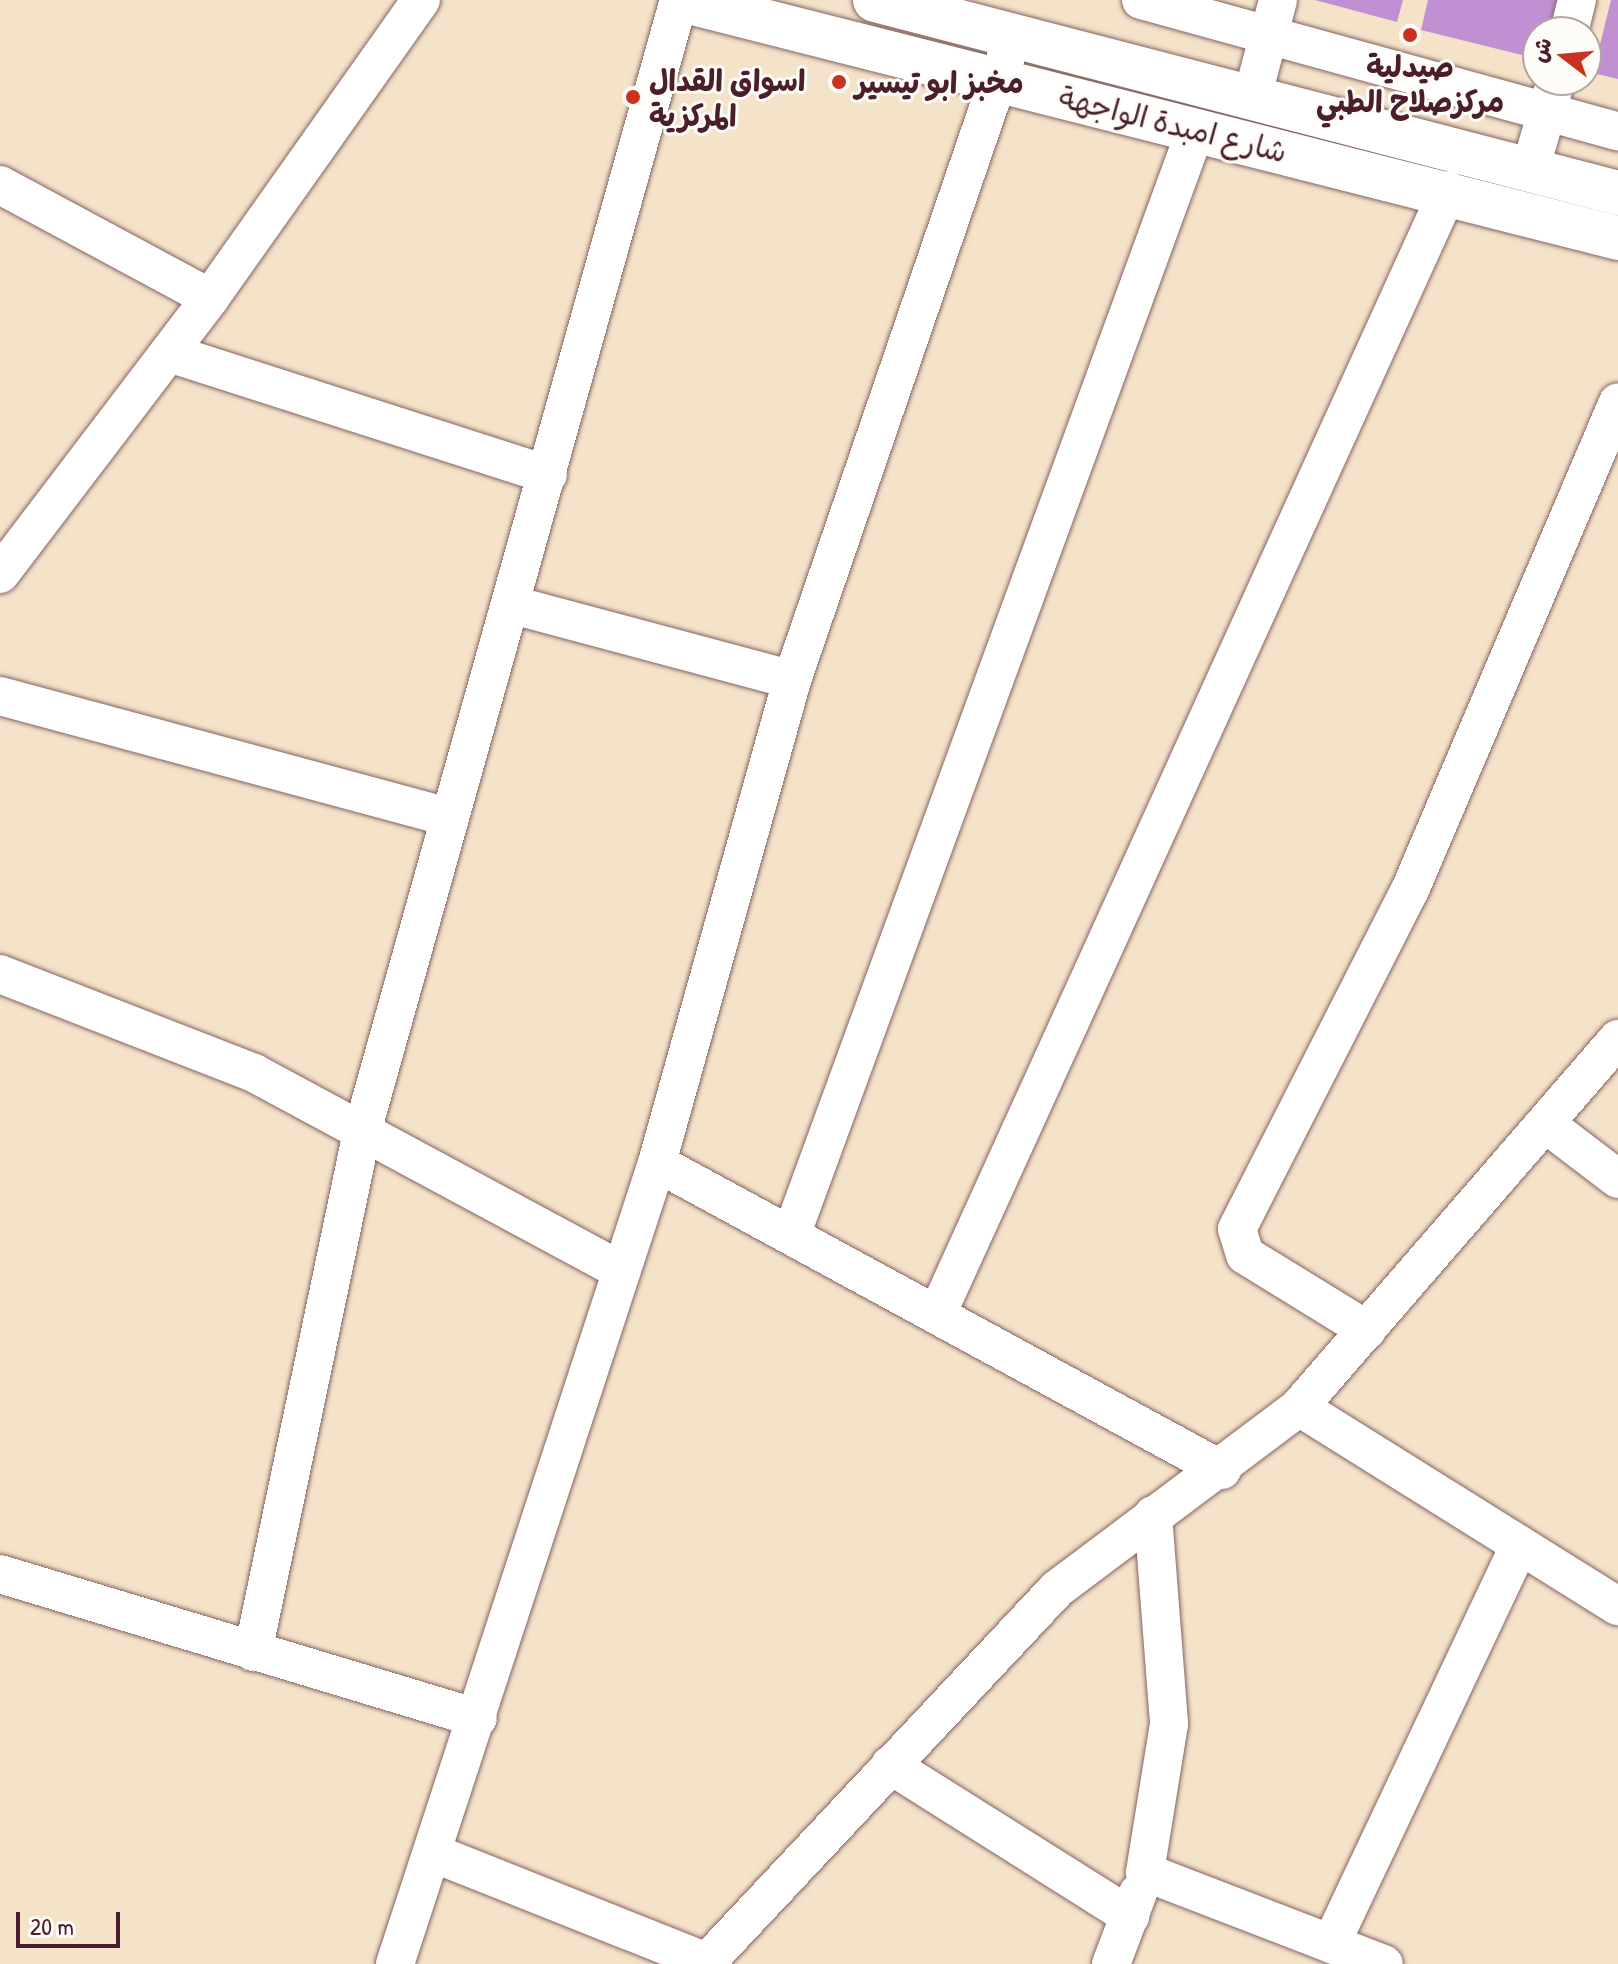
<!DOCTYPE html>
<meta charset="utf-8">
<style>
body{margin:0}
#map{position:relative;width:1618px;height:1964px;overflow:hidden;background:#f4e2c9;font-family:"Patrick Hand","Playpen Sans Arabic",sans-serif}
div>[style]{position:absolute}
.building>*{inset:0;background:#c090d2}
.roads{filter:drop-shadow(0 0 2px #866362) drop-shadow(0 0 2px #866362)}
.street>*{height:38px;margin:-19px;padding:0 19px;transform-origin:19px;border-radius:19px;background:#fff}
.secondary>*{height:44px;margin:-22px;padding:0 22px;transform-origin:22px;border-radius:22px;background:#fff}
.dots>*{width:22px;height:22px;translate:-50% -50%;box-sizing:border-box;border:4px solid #fdfcf7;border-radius:50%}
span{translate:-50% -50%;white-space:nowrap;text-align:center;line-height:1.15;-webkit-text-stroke:6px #fdfcf7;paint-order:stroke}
.poi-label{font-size:30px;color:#4a1f2b;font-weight:700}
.left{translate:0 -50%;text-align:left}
.street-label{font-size:30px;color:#4a1f2b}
.north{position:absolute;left:1522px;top:16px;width:80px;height:80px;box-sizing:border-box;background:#fdfcf7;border:2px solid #b5a4a5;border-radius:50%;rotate:286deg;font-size:22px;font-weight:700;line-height:32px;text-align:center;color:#4a1f2b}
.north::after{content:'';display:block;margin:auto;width:28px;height:36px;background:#c8321e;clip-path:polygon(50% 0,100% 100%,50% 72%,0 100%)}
.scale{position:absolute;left:16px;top:1912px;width:104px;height:36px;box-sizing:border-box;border:4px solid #4a1f2b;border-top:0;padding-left:10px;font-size:24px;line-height:28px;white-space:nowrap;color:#4a1f2b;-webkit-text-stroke:6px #fdfcf7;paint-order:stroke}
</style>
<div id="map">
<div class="building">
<div style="clip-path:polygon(1315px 0,1403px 0,1397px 22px)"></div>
<div style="clip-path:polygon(1428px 0,1557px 0,1549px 32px,1538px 32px,1538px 59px,1421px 30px)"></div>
<div style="clip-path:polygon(1611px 0,1618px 0,1618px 79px,1593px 73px)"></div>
</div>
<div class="roads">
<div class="street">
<div style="left:1141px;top:0;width:495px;rotate:15.4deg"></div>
<div style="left:1569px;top:32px;width:33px;rotate:-76deg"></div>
<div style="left:1253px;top:94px;width:97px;rotate:-75.1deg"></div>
<div style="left:1530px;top:170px;width:94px;rotate:-73.9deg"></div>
<div style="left:0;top:185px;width:238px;rotate:28.3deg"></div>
<div style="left:169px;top:353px;width:398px;rotate:17.8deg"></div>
<div style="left:0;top:574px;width:347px;rotate:-52.7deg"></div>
<div style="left:210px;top:298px;width:365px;rotate:-54.7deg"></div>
<div style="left:513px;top:605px;width:289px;rotate:15deg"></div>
<div style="left:0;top:696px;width:462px;rotate:15.1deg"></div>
<div style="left:0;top:974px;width:273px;rotate:21.3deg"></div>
<div style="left:254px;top:1073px;width:417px;rotate:28.3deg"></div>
<div style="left:1547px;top:1125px;width:89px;rotate:37.3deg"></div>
<div style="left:657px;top:1163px;width:643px;rotate:28.52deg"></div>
<div style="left:792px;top:1233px;width:1176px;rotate:-69.9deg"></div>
<div style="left:938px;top:1312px;width:1232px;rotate:-65.54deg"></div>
<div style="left:1367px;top:1330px;width:143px;rotate:-148.4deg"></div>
<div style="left:1245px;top:1255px;width:27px;rotate:-107deg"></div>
<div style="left:1237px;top:1229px;width:381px;rotate:-63deg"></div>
<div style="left:1410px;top:890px;width:530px;rotate:-66.91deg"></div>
<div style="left:1299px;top:1407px;width:376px;rotate:32deg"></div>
<div style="left:1153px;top:1515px;width:210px;rotate:85.6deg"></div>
<div style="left:1169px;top:1724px;width:150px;rotate:99.2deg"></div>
<div style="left:1145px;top:1872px;width:256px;rotate:21.1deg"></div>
<div style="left:0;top:1574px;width:499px;rotate:16.8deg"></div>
<div style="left:253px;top:1652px;width:531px;rotate:-78.16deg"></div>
<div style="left:362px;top:1132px;width:1176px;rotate:-74.36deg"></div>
<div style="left:890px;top:1765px;width:284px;rotate:32.2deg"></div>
<div style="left:433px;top:1853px;width:295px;rotate:21.7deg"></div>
<div style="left:1331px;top:1944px;width:441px;rotate:-64.7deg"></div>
<div style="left:395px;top:1964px;width:843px;rotate:-71.89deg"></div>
<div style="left:657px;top:1163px;width:502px;rotate:-74.38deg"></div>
<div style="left:792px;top:680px;width:681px;rotate:-71.06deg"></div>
<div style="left:705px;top:1964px;width:514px;rotate:-46.81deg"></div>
<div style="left:1057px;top:1589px;width:303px;rotate:-36.9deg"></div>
<div style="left:1299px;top:1407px;width:487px;rotate:-49.1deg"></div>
<div style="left:1111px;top:1964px;width:76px;rotate:-69.2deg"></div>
</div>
<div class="secondary">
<div style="left:681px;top:0;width:967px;rotate:14.25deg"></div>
<div style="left:875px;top:0;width:768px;rotate:14.56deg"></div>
</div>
</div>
<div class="dots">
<div style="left:1410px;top:35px;background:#c8321e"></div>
<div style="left:839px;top:82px;background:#c8321e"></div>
<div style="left:633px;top:97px;background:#c8321e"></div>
</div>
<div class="poi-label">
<span style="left:1410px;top:83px">صيدلية<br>مركزصلاح الطبي</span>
<span class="left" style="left:649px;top:97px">اسواق القدال<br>المركزية</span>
<span class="left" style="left:855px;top:82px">مخبز ابو تيسير</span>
</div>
<div class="street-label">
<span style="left:1173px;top:124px;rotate:14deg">شارع امبدة الواجهة</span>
</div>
<div class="north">ش</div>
<div class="scale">20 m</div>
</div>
